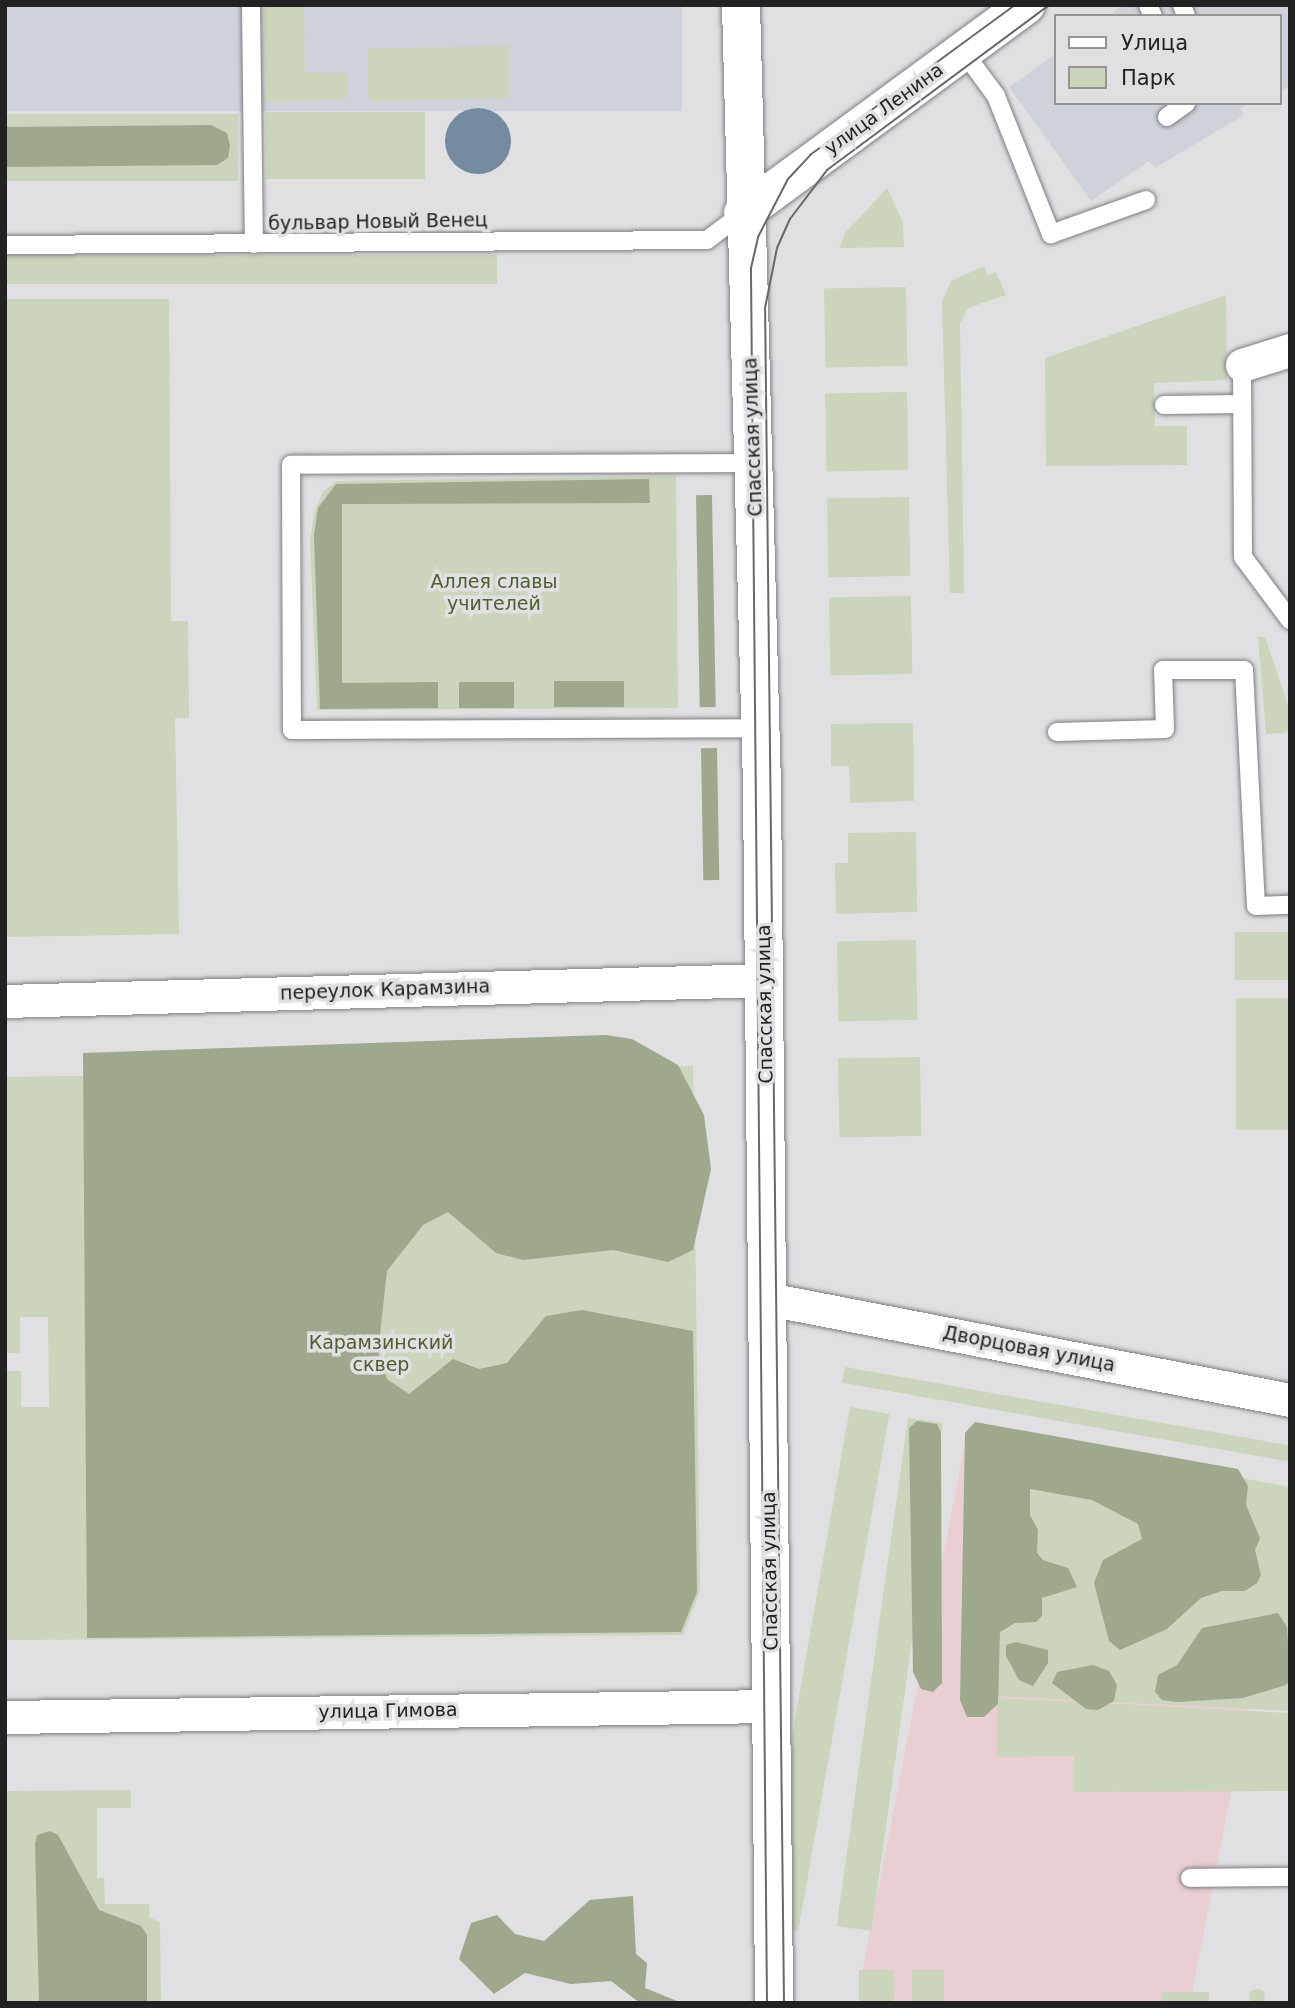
<!DOCTYPE html>
<meta charset="utf-8">
<style>
body{margin:0}
#map{position:relative;width:1295px;height:2008px;overflow:hidden;background:#e0e0e3;font-family:"DejaVu Sans",sans-serif}
div>[style]{position:absolute}
.built>*{inset:0;background:#d0d2db;transform-origin:0 0}
.education>*{inset:0;background:#eacfd2;transform-origin:0 0}
.green>*{inset:0;background:#cad5bb;transform-origin:0 0}
.round{border-radius:50%}
.forest>*{inset:0;background:#9da88c;transform-origin:0 0}
.water>*{inset:0;background:#748aa0}
.roads{filter:drop-shadow(0 0 2px #7e7e81) drop-shadow(0 0 2px #7e7e81)}
.service>*{height:18px;margin:-9px;padding:0 9px;transform-origin:9px;border-radius:9px;background:#fff}
.minor>*{height:33px;margin:-16.5px;padding:0 16.5px;transform-origin:16.5px;border-radius:16.5px;background:#fff}
.tertiary>*{height:38px;margin:-19px;padding:0 19px;transform-origin:19px;border-radius:19px;background:#fff}
.tram>*{height:2px;margin:-1px;padding:0 1px;transform-origin:1px;border-radius:1px;background:#68686a}
span{translate:-50% -50%;white-space:nowrap;text-align:center;line-height:1.15;-webkit-text-stroke:7px #e0e0e3;paint-order:stroke}
.street-label{font-size:19px;color:#222223}
.park-label{font-size:19px;color:#4d5e2f}
.frame{position:absolute;inset:0;border:7px solid #222223;pointer-events:none}
.legend{position:absolute;left:1054px;top:14px;width:228px;height:91px;box-sizing:border-box;background:#e0e0e3;border:2px solid #949496;margin:0;padding:9px 12px;list-style:none;font-size:21px;color:#222223}
.legend li{display:flex;align-items:center;gap:14px;height:35px}
.legend b{width:35px;border:2px solid #949496}
</style>
<div id="map">
<div class="built">
<div style="left:5px;top:5px;width:677px;height:106px"></div>
<div style="clip-path:polygon(1122px 5px,1290px 5px,1290px 86px,1279px 91px,1279px 16px,1108px 16px)"></div>
<div style="clip-path:polygon(1055px 54px,1055px 103px,1251px 103px,1240px 108px,1244px 115px,1155px 168px,1149px 161px,1091px 201px,1009px 87px)"></div>
</div>
<div class="education">
<div style="left:968px;top:1427px;width:328px;height:576px;rotate:11deg"></div>
</div>
<div class="green">
<div style="clip-path:polygon(264px 5px,304px 5px,305px 73px,348px 73px,348px 99px,265px 102px)"></div>
<div style="clip-path:polygon(509px 45px,509px 98px,372px 101px,368px 95px,367px 49px)"></div>
<div style="left:425px;top:112px;width:67px;height:159px;rotate:90deg"></div>
<div style="left:238px;top:114px;width:67px;height:233px;rotate:90deg"></div>
<div style="clip-path:polygon(887px 188px,903px 222px,904px 247px,839px 248px,846px 232px)"></div>
<div style="left:497px;top:255px;width:29px;height:492px;rotate:90deg"></div>
<div style="clip-path:polygon(984px 266px,988px 275px,996px 272px,1006px 295px,968px 308px,960px 323px,964px 593px,950px 593px,942px 301px,951px 281px)"></div>
<div style="left:906px;top:287px;width:79px;height:82px;rotate:89deg"></div>
<div style="clip-path:polygon(1226px 295px,1227px 380px,1154px 383px,1155px 426px,1187px 426px,1187px 465px,1046px 466px,1045px 358px)"></div>
<div style="clip-path:polygon(5px 299px,169px 299px,171px 621px,188px 621px,189px 718px,175px 718px,179px 934px,5px 937px)"></div>
<div style="left:907px;top:392px;width:78px;height:82px;rotate:89deg"></div>
<div style="clip-path:polygon(676px 476px,678px 708px,317px 710px,310px 540px,315px 510px,323px 492px,336px 481px)"></div>
<div style="left:909px;top:497px;width:79px;height:82px;rotate:89deg"></div>
<div style="left:911px;top:596px;width:78px;height:82px;rotate:89deg"></div>
<div style="clip-path:polygon(1258px 637px,1265px 637px,1289px 708px,1290px 729px,1284px 733px,1266px 734px)"></div>
<div style="clip-path:polygon(913px 723px,914px 801px,850px 803px,849px 766px,831px 766px,831px 724px)"></div>
<div style="clip-path:polygon(916px 832px,917px 912px,836px 914px,835px 863px,848px 863px,848px 833px)"></div>
<div style="left:1290px;top:932px;width:48px;height:55px;rotate:90deg"></div>
<div style="left:916px;top:940px;width:80px;height:79px;rotate:89deg"></div>
<div style="left:1290px;top:998px;width:132px;height:54px;rotate:90deg"></div>
<div style="left:920px;top:1057px;width:79px;height:82px;rotate:89deg"></div>
<div style="clip-path:polygon(693px 1066px,700px 1591px,683px 1635px,5px 1640px,5px 1371px,21px 1371px,21px 1407px,49px 1407px,48px 1317px,20px 1317px,20px 1353px,5px 1353px,5px 1077px)"></div>
<div style="left:845px;top:1367px;width:452px;height:16px;rotate:10deg"></div>
<div style="left:850px;top:1407px;width:40px;height:525px;rotate:10deg"></div>
<div style="left:908px;top:1418px;width:35px;height:513px;rotate:8deg"></div>
<div style="clip-path:polygon(991px 1431px,1290px 1487px,1290px 1711px,996px 1696px)"></div>
<div style="clip-path:polygon(997px 1698px,1290px 1713px,1290px 1791px,1074px 1792px,1074px 1756px,997px 1757px)"></div>
<div style="clip-path:polygon(131px 1790px,131px 1808px,97px 1808px,97px 1878px,104px 1878px,105px 1904px,149px 1904px,149px 1917px,160px 1922px,161px 2003px,5px 2003px,5px 1791px)"></div>
<div style="left:859px;top:1970px;width:35px;height:33px"></div>
<div style="left:912px;top:1970px;width:32px;height:33px"></div>
<div class="round" style="left:1249px;top:1989px;width:16px;height:16px"></div>
<div style="left:1209px;top:1992px;width:11px;height:47px;rotate:90deg"></div>
</div>
<div class="forest">
<div style="clip-path:polygon(211px 125px,227px 133px,230px 146px,228px 158px,217px 165px,5px 167px,5px 127px)"></div>
<div style="clip-path:polygon(649px 479px,650px 503px,342px 504px,342px 683px,438px 682px,438px 708px,320px 709px,314px 535px,318px 508px,336px 484px)"></div>
<div style="left:712px;top:495px;width:212px;height:16px;rotate:89deg"></div>
<div style="left:624px;top:681px;width:26px;height:70px;rotate:90deg"></div>
<div style="left:459px;top:682px;width:55px;height:26px"></div>
<div style="left:717px;top:748px;width:132px;height:16px;rotate:89deg"></div>
<div style="clip-path:polygon(606px 1035px,632px 1039px,678px 1065px,704px 1115px,711px 1169px,693px 1250px,668px 1262px,613px 1250px,523px 1260px,496px 1253px,448px 1212px,423px 1225px,387px 1271px,378px 1352px,387px 1379px,409px 1394px,453px 1359px,479px 1369px,507px 1363px,546px 1316px,582px 1310px,693px 1331px,697px 1592px,681px 1632px,87px 1638px,83px 1053px)"></div>
<div style="clip-path:polygon(917px 1421px,937px 1424px,941px 1433px,942px 1683px,933px 1692px,921px 1689px,913px 1672px,909px 1428px)"></div>
<div style="clip-path:polygon(975px 1422px,1238px 1469px,1248px 1486px,1246px 1505px,1260px 1538px,1255px 1550px,1261px 1575px,1257px 1583px,1245px 1591px,1222px 1591px,1201px 1598px,1167px 1629px,1120px 1650px,1109px 1641px,1094px 1583px,1103px 1560px,1142px 1539px,1138px 1524px,1092px 1500px,1030px 1489px,1030px 1515px,1038px 1530px,1037px 1553px,1043px 1560px,1068px 1568px,1077px 1587px,1042px 1598px,1042px 1616px,1036px 1622px,1015px 1623px,1000px 1632px,998px 1704px,984px 1717px,967px 1717px,960px 1700px,965px 1433px)"></div>
<div style="clip-path:polygon(1278px 1613px,1287px 1627px,1290px 1680px,1286px 1685px,1243px 1698px,1177px 1702px,1162px 1700px,1155px 1692px,1158px 1675px,1177px 1665px,1202px 1628px)"></div>
<div style="clip-path:polygon(1016px 1642px,1048px 1650px,1048px 1663px,1033px 1686px,1019px 1680px,1006px 1656px,1006px 1645px)"></div>
<div style="clip-path:polygon(1093px 1665px,1109px 1671px,1117px 1685px,1114px 1701px,1098px 1710px,1086px 1709px,1052px 1683px,1057px 1672px)"></div>
<div style="clip-path:polygon(50px 1831px,58px 1835px,99px 1910px,141px 1926px,147px 1935px,147px 2003px,39px 2003px,35px 1844px,37px 1835px)"></div>
<div style="clip-path:polygon(633px 1896px,636px 1954px,647px 1963px,645px 1988px,682px 2003px,640px 2003px,611px 1981px,571px 1984px,525px 1973px,494px 1994px,459px 1959px,471px 1923px,497px 1915px,515px 1934px,544px 1941px,590px 1900px)"></div>
</div>
<div class="water">
<div class="round" style="left:445px;top:108px;width:66px;height:66px"></div>
</div>
<div class="roads">
<div class="service">
<div style="left:251px;top:5px;width:239px;rotate:89.3deg"></div>
<div style="left:1148px;top:5px;width:12px;rotate:66deg"></div>
<div style="left:1182px;top:5px;width:12px;rotate:70deg"></div>
<div style="left:963px;top:51px;width:56px;rotate:53.7deg"></div>
<div style="left:996px;top:96px;width:149px;rotate:68.3deg"></div>
<div style="left:1051px;top:234px;width:101px;rotate:-19.7deg"></div>
<div style="left:1167px;top:117px;width:24px;rotate:-36deg"></div>
<div style="left:5px;top:245px;width:702px;rotate:-0.41deg"></div>
<div style="left:707px;top:240px;width:45px;rotate:-36.9deg"></div>
<div style="left:1242px;top:365px;width:192px;rotate:89.7deg"></div>
<div style="left:1243px;top:557px;width:79px;rotate:53.3deg"></div>
<div style="left:1164px;top:405px;width:78px;rotate:-0.7deg"></div>
<div style="left:755px;top:463px;width:464px;rotate:179.8deg"></div>
<div style="left:291px;top:465px;width:265px;rotate:89.8deg"></div>
<div style="left:292px;top:730px;width:469px;rotate:-0.2deg"></div>
<div style="left:1057px;top:732px;width:108px;rotate:-1.6deg"></div>
<div style="left:1165px;top:729px;width:59px;rotate:-91.9deg"></div>
<div style="left:1163px;top:670px;width:81px"></div>
<div style="left:1244px;top:670px;width:236px;rotate:87.1deg"></div>
<div style="left:1256px;top:906px;width:34px;rotate:-2deg"></div>
<div style="left:1190px;top:1878px;width:100px;rotate:-0.6deg"></div>
</div>
<div class="minor">
<div style="left:1242px;top:365px;width:50px;rotate:-17.4deg"></div>
<div style="left:5px;top:1001px;width:760px;rotate:-1.58deg"></div>
<div style="left:768px;top:1299px;width:532px;rotate:10.95deg"></div>
<div style="left:5px;top:1717px;width:766px;rotate:-0.82deg"></div>
</div>
<div class="tertiary">
<div style="left:741px;top:5px;width:783px;rotate:88.46deg"></div>
<div style="left:762px;top:788px;width:1215px;rotate:89.43deg"></div>
<div style="left:743px;top:213px;width:351px;rotate:-36.3deg"></div>
</div>
</div>
<div class="tram">
<div style="left:767px;top:2003px;width:1735px;rotate:-90.53deg"></div>
<div style="left:751px;top:268px;width:32px;rotate:-77deg"></div>
<div style="left:758px;top:237px;width:65px;rotate:-62.7deg"></div>
<div style="left:788px;top:179px;width:33px;rotate:-47deg"></div>
<div style="left:810px;top:155px;width:254px;rotate:-36.2deg"></div>
<div style="left:784px;top:2003px;width:1695px;rotate:-90.64deg"></div>
<div style="left:765px;top:308px;width:61px;rotate:-78.7deg"></div>
<div style="left:777px;top:248px;width:32px;rotate:-66deg"></div>
<div style="left:790px;top:219px;width:61px;rotate:-52.9deg"></div>
<div style="left:827px;top:170px;width:277px;rotate:-36.6deg"></div>
</div>
<div class="street-label">
<span style="left:884px;top:109px;rotate:-36deg">улица Ленина</span>
<span style="left:378px;top:222px;rotate:-1deg">бульвар Новый Венец</span>
<span style="left:753px;top:437px;rotate:-92deg">Спасская улица</span>
<span style="left:385px;top:990px;rotate:-2deg">переулок Карамзина</span>
<span style="left:765px;top:1004px;rotate:-91deg">Спасская улица</span>
<span style="left:1029px;top:1349px;rotate:11deg">Дворцовая улица</span>
<span style="left:770px;top:1571px;rotate:-91deg">Спасская улица</span>
<span style="left:388px;top:1711px;rotate:-1deg">улица Гимова</span>
</div>
<div class="park-label">
<span style="left:494px;top:593px">Аллея славы<br>учителей</span>
<span style="left:381px;top:1354px">Карамзинский<br>сквер</span>
</div>
<div class="frame"></div>
<ul class="legend">
<li><b style="height:9px;background:#fff"></b>Улица</li>
<li><b style="height:19px;background:#cad5bb"></b>Парк</li>
</ul>
</div>
